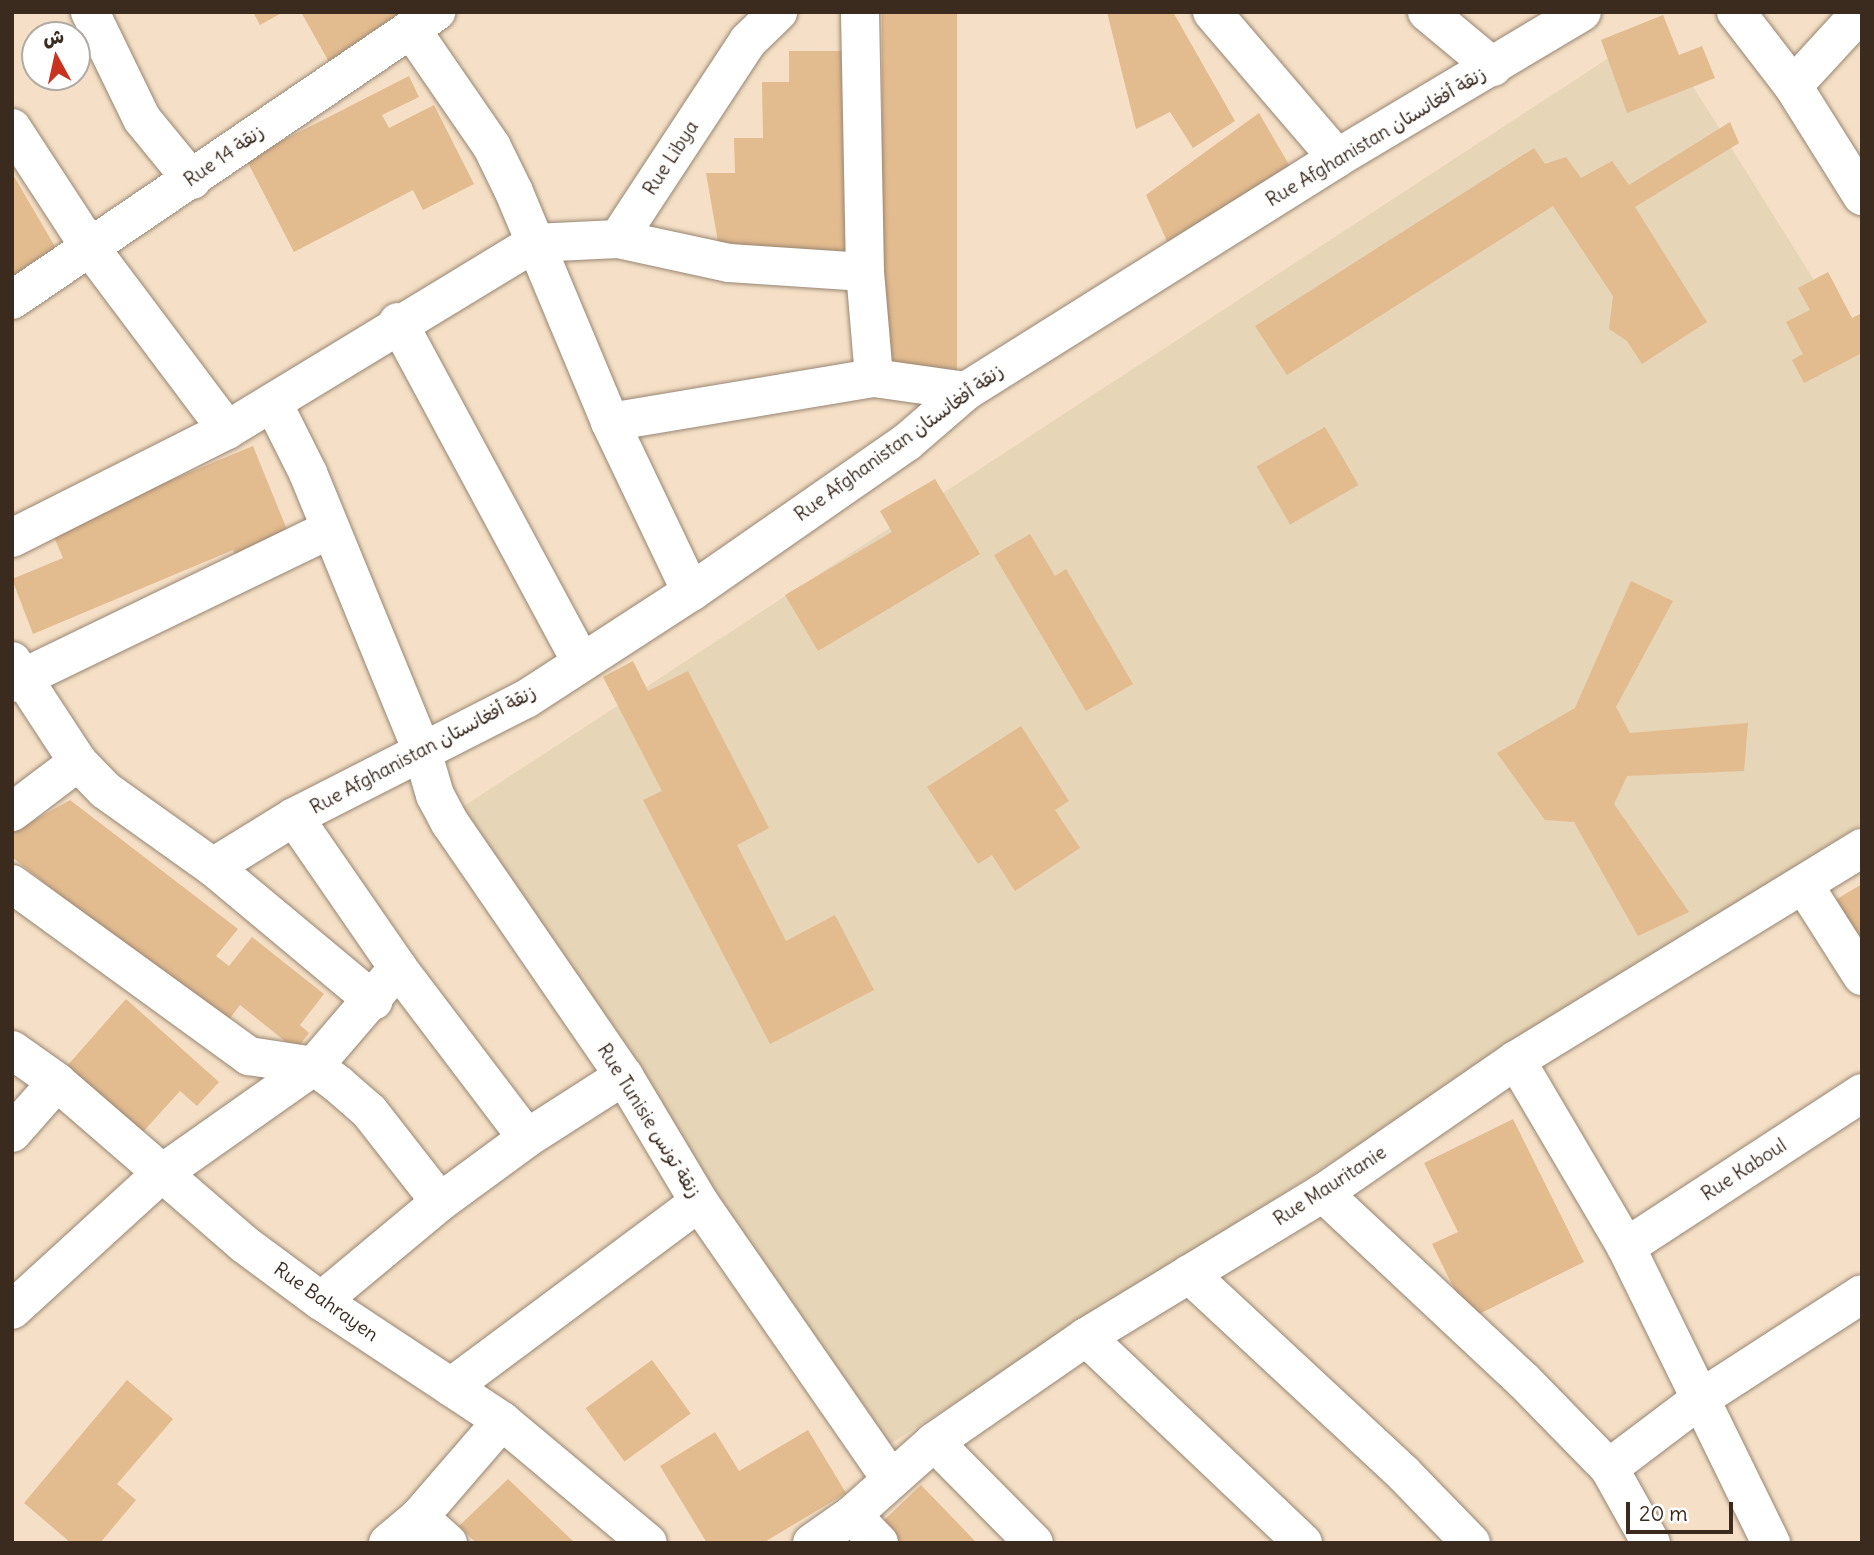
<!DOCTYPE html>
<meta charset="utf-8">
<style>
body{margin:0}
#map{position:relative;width:1874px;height:1555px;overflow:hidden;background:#f5e0c7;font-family:Delius,"Playpen Sans Arabic",sans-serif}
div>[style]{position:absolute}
.built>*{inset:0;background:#e7d5b7}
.building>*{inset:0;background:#e2bb8f;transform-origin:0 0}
.roads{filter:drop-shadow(0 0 2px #988572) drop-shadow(0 0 2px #988572)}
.street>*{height:38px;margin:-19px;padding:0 19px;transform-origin:19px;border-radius:19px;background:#fff}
.secondary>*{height:38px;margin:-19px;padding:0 19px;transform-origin:19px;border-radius:19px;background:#fff}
span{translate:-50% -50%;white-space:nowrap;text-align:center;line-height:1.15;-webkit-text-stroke:7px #fff;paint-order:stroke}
.street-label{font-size:19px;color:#3b2a1e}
.frame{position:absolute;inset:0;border:14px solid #3b2a1e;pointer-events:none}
.north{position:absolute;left:21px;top:21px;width:70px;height:70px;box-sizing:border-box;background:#fff;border:2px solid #b1aaa5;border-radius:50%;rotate:352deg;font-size:19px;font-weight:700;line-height:28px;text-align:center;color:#3b2a1e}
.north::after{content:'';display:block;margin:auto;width:24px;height:32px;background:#c8321e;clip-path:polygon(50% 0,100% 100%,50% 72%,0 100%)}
.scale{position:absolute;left:1626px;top:1502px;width:107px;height:32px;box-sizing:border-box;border:4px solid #3b2a1e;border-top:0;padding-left:9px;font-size:21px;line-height:24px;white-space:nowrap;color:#3b2a1e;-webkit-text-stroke:5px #fff;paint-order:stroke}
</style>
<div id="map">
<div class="built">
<div style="clip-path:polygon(1656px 27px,1862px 357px,1862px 824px,881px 1450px,458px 810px)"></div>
</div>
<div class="building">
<div style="clip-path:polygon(253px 12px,283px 12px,260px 25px)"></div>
<div style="clip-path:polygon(301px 12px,419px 12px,329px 62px)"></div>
<div style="left:882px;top:12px;width:75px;height:363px"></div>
<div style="clip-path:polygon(1107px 12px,1173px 12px,1235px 121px,1193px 148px,1170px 112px,1136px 129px)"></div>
<div style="clip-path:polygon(1663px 15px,1679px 55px,1702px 46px,1715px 78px,1627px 113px,1601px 40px)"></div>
<div style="clip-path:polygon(789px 51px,843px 51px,845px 257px,718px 242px,706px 173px,735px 173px,734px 138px,763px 138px,762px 82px,789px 82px)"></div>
<div style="clip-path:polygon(409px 76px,419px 97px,382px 115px,389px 128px,434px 105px,474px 184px,423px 210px,413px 190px,294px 252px,246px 159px)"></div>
<div style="clip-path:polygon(1259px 113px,1292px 170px,1171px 250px,1146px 195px)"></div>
<div style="clip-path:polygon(1730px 122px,1739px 143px,1635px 207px,1707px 322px,1642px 364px,1627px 341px,1609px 329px,1613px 296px,1553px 206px,1287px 375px,1255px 326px,1534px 148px,1545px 164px,1566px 157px,1581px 178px,1612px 161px,1629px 185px)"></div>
<div style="clip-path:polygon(12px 173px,57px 250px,12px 277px)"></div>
<div style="clip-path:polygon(1828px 272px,1852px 318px,1862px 313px,1862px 353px,1804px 383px,1792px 360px,1803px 354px,1786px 322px,1810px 310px,1798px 288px)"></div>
<div style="left:1325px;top:427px;width:67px;height:79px;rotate:60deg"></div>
<div style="clip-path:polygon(253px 446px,292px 542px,239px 564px,233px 550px,33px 634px,12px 579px,63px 558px,51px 530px)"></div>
<div style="clip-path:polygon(935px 479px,980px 554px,818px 651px,785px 595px,892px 532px,880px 511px)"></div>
<div style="clip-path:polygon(1030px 534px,1055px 576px,1066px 569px,1133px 684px,1086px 711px,994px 555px)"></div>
<div style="clip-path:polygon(1631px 581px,1673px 601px,1616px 707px,1630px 733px,1748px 723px,1744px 771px,1627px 776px,1614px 804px,1689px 912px,1638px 936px,1574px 822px,1545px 820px,1497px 753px,1575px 708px)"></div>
<div style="clip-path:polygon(633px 661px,648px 691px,688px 671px,769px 828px,737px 845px,786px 941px,835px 915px,874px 990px,770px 1044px,643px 800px,662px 791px,603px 677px)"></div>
<div style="clip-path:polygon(1021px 726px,1069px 801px,1055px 810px,1080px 848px,1015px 891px,992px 855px,978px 864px,927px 787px)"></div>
<div style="clip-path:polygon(70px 800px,238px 929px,216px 956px,229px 966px,252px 937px,324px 994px,300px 1025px,309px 1033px,296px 1050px,240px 1005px,224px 1026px,12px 857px,12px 833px)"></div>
<div style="clip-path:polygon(1862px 884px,1862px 950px,1832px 902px)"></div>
<div style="clip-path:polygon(126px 999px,219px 1082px,197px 1106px,180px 1091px,142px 1133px,67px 1066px)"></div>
<div style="clip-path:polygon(1513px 1119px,1584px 1262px,1469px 1319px,1432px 1244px,1458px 1232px,1424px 1163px)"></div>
<div style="left:652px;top:1360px;width:66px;height:82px;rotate:54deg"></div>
<div style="clip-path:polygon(127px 1380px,173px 1419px,117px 1484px,136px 1500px,100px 1543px,71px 1543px,24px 1503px)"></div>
<div style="clip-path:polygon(808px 1430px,846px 1493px,763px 1543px,707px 1543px,660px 1466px,715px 1432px,739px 1471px)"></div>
<div style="clip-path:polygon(508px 1479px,575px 1543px,476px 1543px,459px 1526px)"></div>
<div style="clip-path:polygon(921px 1485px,977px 1543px,898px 1543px,880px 1524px)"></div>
</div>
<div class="roads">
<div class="street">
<div style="left:90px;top:12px;width:119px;rotate:64.1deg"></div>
<div style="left:142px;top:119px;width:79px;rotate:50.7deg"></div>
<div style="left:860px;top:12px;width:260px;rotate:88.9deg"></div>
<div style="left:865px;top:272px;width:106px;rotate:85.1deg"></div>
<div style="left:1212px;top:12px;width:192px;rotate:49.4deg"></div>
<div style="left:1427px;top:12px;width:86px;rotate:39.8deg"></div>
<div style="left:1736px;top:12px;width:93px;rotate:52.4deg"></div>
<div style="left:1793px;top:86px;width:130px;rotate:57.9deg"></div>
<div style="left:411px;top:29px;width:143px;rotate:55.5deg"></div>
<div style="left:492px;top:147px;width:50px;rotate:63.9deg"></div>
<div style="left:514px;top:192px;width:249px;rotate:67.3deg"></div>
<div style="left:610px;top:422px;width:188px;rotate:64.5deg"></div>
<div style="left:1793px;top:86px;width:100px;rotate:-47.4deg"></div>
<div style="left:12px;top:128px;width:141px;rotate:56.9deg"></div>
<div style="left:89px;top:246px;width:230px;rotate:53.1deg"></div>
<div style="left:618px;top:239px;width:237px;rotate:-56.7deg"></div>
<div style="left:748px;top:41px;width:42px;rotate:-44deg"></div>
<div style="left:12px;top:300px;width:513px;rotate:-34.19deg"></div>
<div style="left:398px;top:322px;width:386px;rotate:61.7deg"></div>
<div style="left:273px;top:403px;width:78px;rotate:63.4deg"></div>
<div style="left:308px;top:473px;width:304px;rotate:67.7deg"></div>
<div style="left:423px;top:754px;width:43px;rotate:73.7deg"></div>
<div style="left:435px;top:795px;width:32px;rotate:62deg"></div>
<div style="left:450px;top:823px;width:307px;rotate:55.5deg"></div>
<div style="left:624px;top:1076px;width:147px;rotate:59.2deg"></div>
<div style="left:699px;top:1202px;width:337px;rotate:55.3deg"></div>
<div style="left:610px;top:422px;width:268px;rotate:-9.5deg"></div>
<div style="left:874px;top:378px;width:93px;rotate:8deg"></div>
<div style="left:12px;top:538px;width:241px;rotate:-26.7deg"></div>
<div style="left:227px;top:430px;width:359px;rotate:-31.3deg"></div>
<div style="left:534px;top:243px;width:84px;rotate:-2.7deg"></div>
<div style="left:618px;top:239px;width:114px;rotate:12.2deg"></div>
<div style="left:729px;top:263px;width:136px;rotate:3.8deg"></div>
<div style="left:12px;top:661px;width:121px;rotate:56.8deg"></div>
<div style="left:78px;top:762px;width:39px;rotate:46deg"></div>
<div style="left:105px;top:790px;width:133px;rotate:35.5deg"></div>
<div style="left:213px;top:867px;width:209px;rotate:39.8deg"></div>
<div style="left:12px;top:683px;width:353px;rotate:-25.8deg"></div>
<div style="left:12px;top:812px;width:83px;rotate:-37.1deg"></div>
<div style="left:294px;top:817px;width:183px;rotate:55.4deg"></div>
<div style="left:398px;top:968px;width:213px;rotate:52.8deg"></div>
<div style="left:213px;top:867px;width:95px;rotate:-31.7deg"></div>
<div style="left:294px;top:817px;width:260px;rotate:-27deg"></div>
<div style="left:526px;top:699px;width:197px;rotate:-33deg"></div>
<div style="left:691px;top:592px;width:263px;rotate:-34.8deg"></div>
<div style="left:907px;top:442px;width:78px;rotate:-40.8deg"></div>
<div style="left:966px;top:391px;width:438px;rotate:-32.1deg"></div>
<div style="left:1337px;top:158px;width:285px;rotate:-30.8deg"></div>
<div style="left:12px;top:884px;width:293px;rotate:36deg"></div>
<div style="left:249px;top:1056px;width:66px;rotate:8.7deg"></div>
<div style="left:314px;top:1066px;width:31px;rotate:37deg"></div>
<div style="left:339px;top:1085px;width:40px;rotate:41deg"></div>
<div style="left:369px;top:1111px;width:115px;rotate:52deg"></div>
<div style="left:1804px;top:885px;width:108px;rotate:57.5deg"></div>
<div style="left:1516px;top:1060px;width:217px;rotate:59.5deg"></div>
<div style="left:1626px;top:1247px;width:330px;rotate:63.9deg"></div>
<div style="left:12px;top:1133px;width:68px;rotate:-48.6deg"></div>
<div style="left:1323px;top:1193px;width:275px;rotate:43.1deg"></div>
<div style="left:1524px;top:1381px;width:122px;rotate:45.7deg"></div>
<div style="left:1609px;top:1468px;width:86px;rotate:60.8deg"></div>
<div style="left:1626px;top:1247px;width:282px;rotate:-33.1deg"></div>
<div style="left:1189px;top:1274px;width:294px;rotate:42.9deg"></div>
<div style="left:1404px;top:1474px;width:96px;rotate:45.8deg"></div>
<div style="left:321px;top:1301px;width:155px;rotate:-39.8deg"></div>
<div style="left:440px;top:1202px;width:108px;rotate:-36.3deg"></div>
<div style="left:527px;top:1138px;width:115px;rotate:-32.6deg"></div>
<div style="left:12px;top:1310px;width:202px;rotate:-42.4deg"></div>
<div style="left:161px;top:1174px;width:187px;rotate:-35.2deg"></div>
<div style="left:314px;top:1066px;width:129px;rotate:-49.4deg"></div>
<div style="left:1086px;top:1337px;width:299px;rotate:43.5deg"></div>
<div style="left:451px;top:1387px;width:309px;rotate:-36.7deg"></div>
<div style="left:934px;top:1442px;width:142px;rotate:45.3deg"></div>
<div style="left:1609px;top:1468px;width:118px;rotate:-37.1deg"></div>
<div style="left:1703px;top:1397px;width:189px;rotate:-32.9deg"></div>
<div style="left:852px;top:1515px;width:39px;rotate:46deg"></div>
<div style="left:419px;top:1517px;width:39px;rotate:42deg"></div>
<div style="left:388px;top:1543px;width:40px;rotate:-40deg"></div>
<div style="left:419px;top:1517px;width:127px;rotate:-49.2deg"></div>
<div style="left:812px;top:1543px;width:49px;rotate:-35deg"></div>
<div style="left:852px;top:1515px;width:110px;rotate:-41.7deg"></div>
<div style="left:934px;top:1442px;width:185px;rotate:-34.6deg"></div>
<div style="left:1086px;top:1337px;width:277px;rotate:-31.3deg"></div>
<div style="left:1323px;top:1193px;width:234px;rotate:-34.6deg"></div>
<div style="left:1516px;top:1060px;width:406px;rotate:-31.5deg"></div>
</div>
<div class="secondary">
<div style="left:12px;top:1050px;width:55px;rotate:35.4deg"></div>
<div style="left:57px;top:1082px;width:247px;rotate:40.9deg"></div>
<div style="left:244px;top:1244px;width:96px;rotate:36.5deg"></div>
<div style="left:321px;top:1301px;width:217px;rotate:33.5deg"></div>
<div style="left:502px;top:1421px;width:190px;rotate:39.9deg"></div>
</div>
</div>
<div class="street-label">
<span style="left:1376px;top:137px;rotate:-31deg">Rue Afghanistan زنقة أفغانستان</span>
<span style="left:224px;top:156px;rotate:-35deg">Rue 14 زنقة</span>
<span style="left:671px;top:158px;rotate:-57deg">Rue Libya</span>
<span style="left:899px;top:443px;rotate:-36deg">Rue Afghanistan زنقة أفغانستان</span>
<span style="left:423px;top:750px;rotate:-28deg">Rue Afghanistan زنقة أفغانستان</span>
<span style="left:649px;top:1121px;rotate:58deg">Rue Tunisie زنقة تونس</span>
<span style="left:1744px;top:1170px;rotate:-33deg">Rue Kaboul</span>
<span style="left:1330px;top:1186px;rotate:-33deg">Rue Mauritanie</span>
<span style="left:326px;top:1302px;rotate:35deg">Rue Bahrayen</span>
</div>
<div class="frame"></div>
<div class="north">ش</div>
<div class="scale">20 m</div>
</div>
